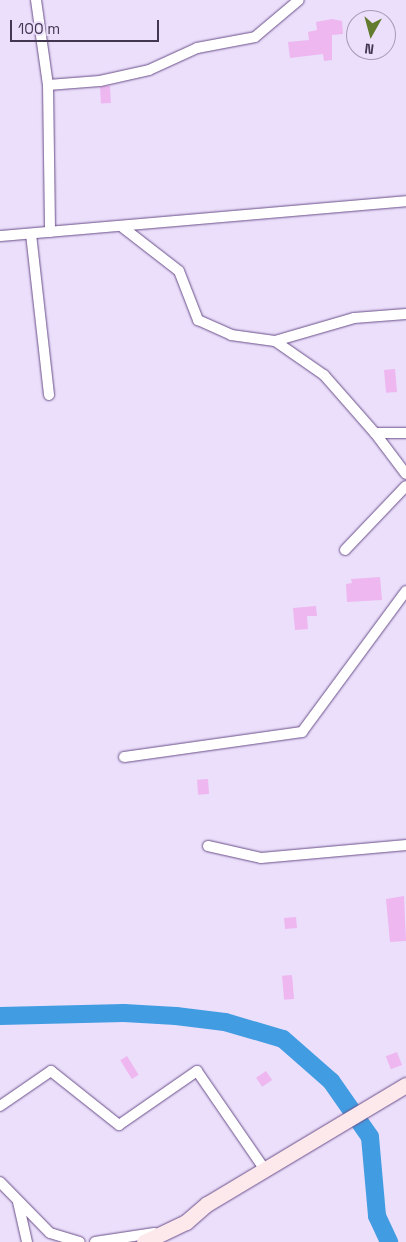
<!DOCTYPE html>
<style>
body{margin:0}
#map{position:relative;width:406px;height:1242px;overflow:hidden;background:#ebdffb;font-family:"Space Grotesk",sans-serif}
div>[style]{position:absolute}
.river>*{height:18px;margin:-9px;padding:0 9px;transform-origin:9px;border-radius:9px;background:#429ce2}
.building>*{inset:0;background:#eeb7f0;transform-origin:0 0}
.roads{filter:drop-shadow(0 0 1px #6a4e89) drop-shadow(0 0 1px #6a4e89)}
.minor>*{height:10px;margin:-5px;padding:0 5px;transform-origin:5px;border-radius:5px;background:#fff}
.secondary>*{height:15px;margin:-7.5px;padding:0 7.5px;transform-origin:7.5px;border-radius:7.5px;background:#fde8ec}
span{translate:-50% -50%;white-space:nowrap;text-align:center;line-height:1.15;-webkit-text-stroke:5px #ebdffb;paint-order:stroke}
.north{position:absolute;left:346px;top:10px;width:50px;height:50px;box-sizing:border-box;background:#ebdffb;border:1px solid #a79bb7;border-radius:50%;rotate:187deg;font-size:14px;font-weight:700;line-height:20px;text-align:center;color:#423651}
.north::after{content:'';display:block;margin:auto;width:18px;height:22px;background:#627b2e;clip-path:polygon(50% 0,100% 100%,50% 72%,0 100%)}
.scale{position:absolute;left:10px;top:20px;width:149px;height:22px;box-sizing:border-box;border:2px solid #423651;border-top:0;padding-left:6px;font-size:15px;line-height:18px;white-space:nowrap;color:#423651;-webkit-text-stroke:4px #ebdffb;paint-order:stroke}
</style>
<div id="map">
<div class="river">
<div style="left:0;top:1016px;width:124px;rotate:-1.4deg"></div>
<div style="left:124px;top:1013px;width:52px;rotate:3.3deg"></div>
<div style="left:176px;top:1016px;width:49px;rotate:7deg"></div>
<div style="left:225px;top:1022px;width:60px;rotate:16.3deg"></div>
<div style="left:283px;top:1039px;width:64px;rotate:41.2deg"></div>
<div style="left:331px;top:1081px;width:68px;rotate:55.1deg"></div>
<div style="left:370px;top:1137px;width:79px;rotate:84.9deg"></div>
<div style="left:377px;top:1216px;width:29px;rotate:65deg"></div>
</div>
<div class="building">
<div style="clip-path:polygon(332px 19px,342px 21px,343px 34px,332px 35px,332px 60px,324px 61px,323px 54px,290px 58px,288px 42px,309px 40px,308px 32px,317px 30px,316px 22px)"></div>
<div style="left:110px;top:86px;width:17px;height:10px;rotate:87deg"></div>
<div style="left:395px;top:369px;width:23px;height:11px;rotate:85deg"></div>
<div style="clip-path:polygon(380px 577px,382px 600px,347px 602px,346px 584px,352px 583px,351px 579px)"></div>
<div style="clip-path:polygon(316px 606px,317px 616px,307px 616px,308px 629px,295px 630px,293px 608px)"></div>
<div style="left:208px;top:779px;width:15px;height:11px;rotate:86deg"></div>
<div style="clip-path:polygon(404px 896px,406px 941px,390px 942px,386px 899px)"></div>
<div style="left:296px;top:917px;width:11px;height:12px;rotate:85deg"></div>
<div style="left:292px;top:975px;width:24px;height:10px;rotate:85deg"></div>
<div style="left:397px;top:1052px;width:14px;height:12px;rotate:69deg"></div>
<div style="left:127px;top:1056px;width:22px;height:8px;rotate:58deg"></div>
<div style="left:266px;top:1071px;width:11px;height:12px;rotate:56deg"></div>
</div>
<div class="roads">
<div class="minor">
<div style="left:36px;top:0;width:86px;rotate:82deg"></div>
<div style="left:48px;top:85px;width:147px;rotate:89.2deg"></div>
<div style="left:48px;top:85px;width:52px;rotate:-4.4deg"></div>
<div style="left:100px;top:81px;width:50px;rotate:-12.7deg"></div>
<div style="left:149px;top:70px;width:53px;rotate:-24.6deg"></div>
<div style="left:197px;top:48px;width:59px;rotate:-10.7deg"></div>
<div style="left:255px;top:37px;width:57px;rotate:-40.1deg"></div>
<div style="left:121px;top:226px;width:73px;rotate:37.8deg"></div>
<div style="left:179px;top:271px;width:53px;rotate:68.8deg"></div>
<div style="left:198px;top:320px;width:36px;rotate:24deg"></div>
<div style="left:231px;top:335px;width:44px;rotate:7.8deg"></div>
<div style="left:275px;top:341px;width:60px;rotate:34.8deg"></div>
<div style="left:324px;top:375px;width:77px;rotate:48.7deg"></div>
<div style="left:375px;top:433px;width:31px"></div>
<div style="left:31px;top:234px;width:162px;rotate:83.6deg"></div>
<div style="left:0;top:236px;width:408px;rotate:-4.9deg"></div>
<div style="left:275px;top:341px;width:82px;rotate:-16.2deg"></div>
<div style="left:354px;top:318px;width:52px;rotate:-4.4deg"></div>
<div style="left:375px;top:433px;width:51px;rotate:52.9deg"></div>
<div style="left:345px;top:550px;width:88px;rotate:-46.4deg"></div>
<div style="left:124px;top:757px;width:180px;rotate:-8deg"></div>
<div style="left:302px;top:732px;width:175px;rotate:-53.6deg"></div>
<div style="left:208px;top:846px;width:54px;rotate:12.8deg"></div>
<div style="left:261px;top:858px;width:146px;rotate:-5.1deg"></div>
<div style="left:0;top:1106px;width:62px;rotate:-34.5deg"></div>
<div style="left:51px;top:1071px;width:87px;rotate:38.5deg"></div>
<div style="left:119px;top:1125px;width:95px;rotate:-34.7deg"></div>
<div style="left:197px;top:1071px;width:120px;rotate:55.5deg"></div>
<div style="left:0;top:1182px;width:71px;rotate:45.6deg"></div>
<div style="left:50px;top:1233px;width:31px;rotate:17deg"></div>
<div style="left:18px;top:1202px;width:41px;rotate:77.3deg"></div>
<div style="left:95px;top:1242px;width:60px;rotate:-8.7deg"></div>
</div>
<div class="secondary">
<div style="left:144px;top:1242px;width:47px;rotate:-25.5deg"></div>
<div style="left:186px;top:1222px;width:28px;rotate:-41deg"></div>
<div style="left:207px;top:1204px;width:232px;rotate:-30.9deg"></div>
</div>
</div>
<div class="north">N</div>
<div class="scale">100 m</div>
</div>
